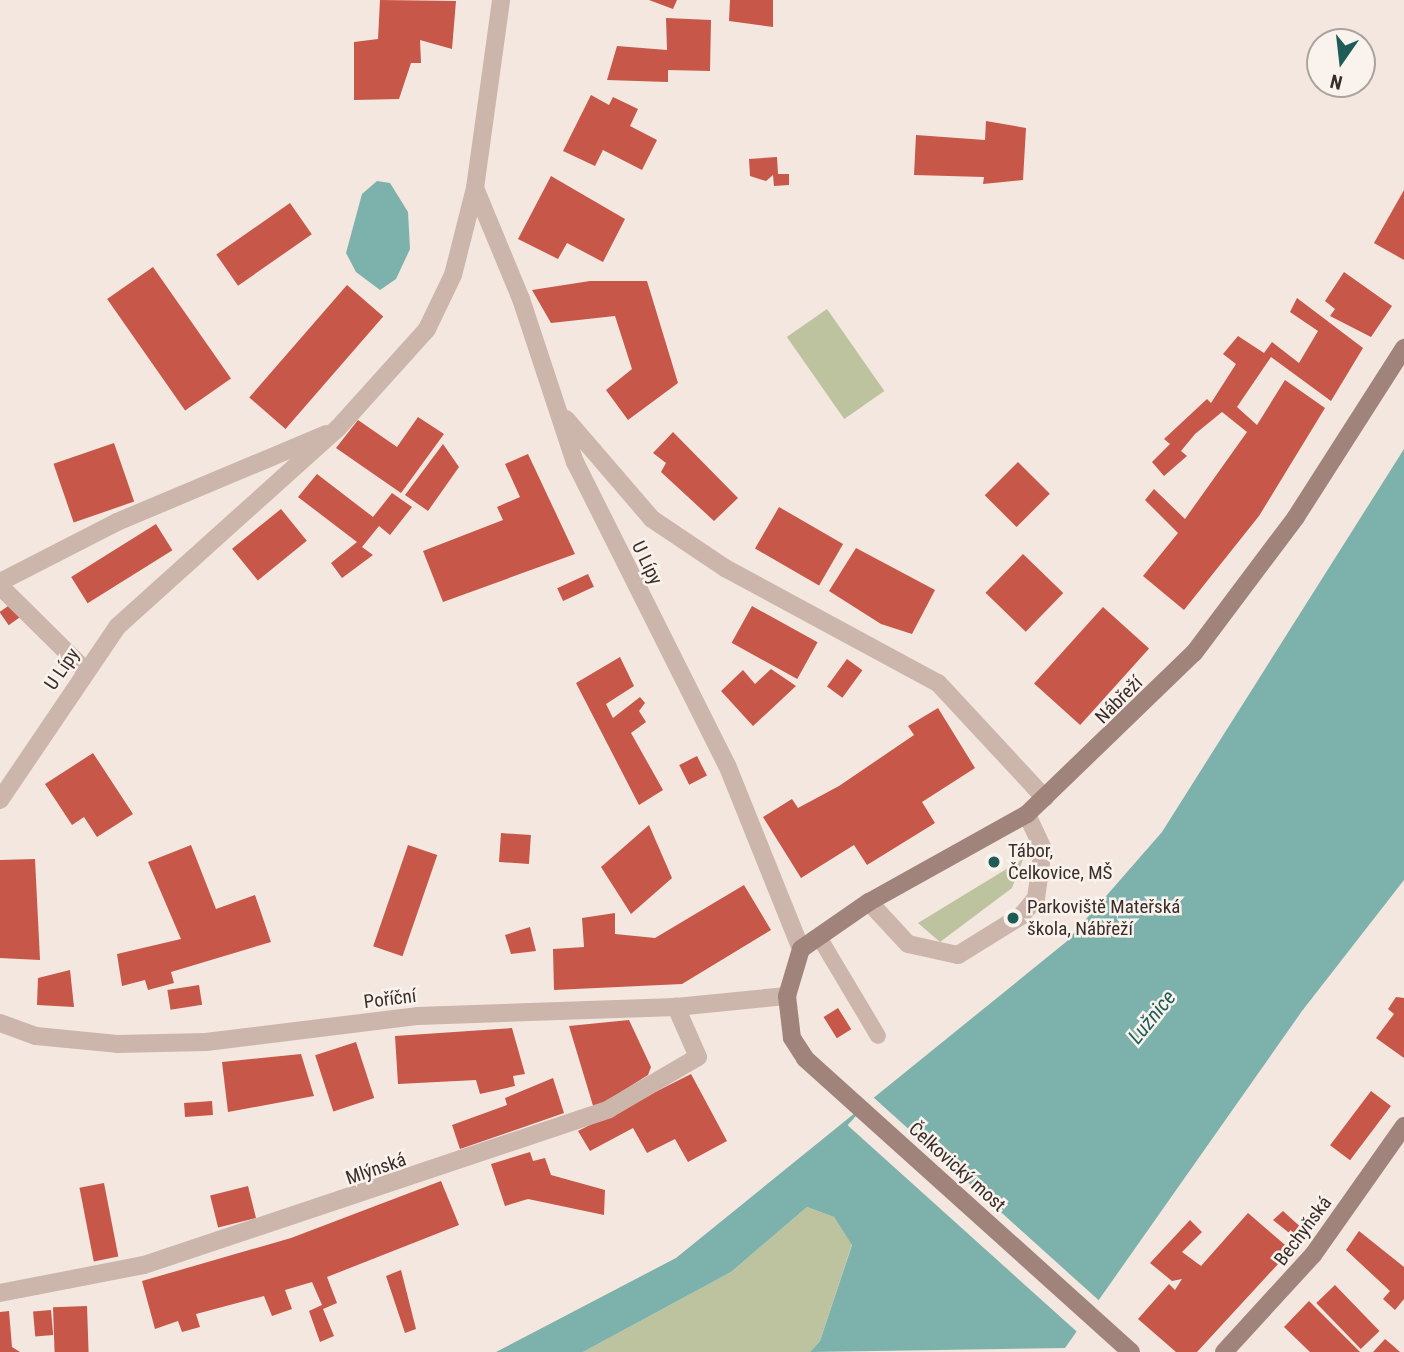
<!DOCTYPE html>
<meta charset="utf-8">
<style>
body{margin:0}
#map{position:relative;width:1404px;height:1352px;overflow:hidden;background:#f3e7df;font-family:"Roboto Condensed",sans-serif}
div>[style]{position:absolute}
.green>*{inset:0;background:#bcc39e;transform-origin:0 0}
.water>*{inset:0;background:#7db1ac}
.pier>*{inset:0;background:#f3e7df;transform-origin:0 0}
.building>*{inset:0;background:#c75749;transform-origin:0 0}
.lane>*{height:16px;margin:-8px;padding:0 8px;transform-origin:8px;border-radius:8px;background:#ccb5aa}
.street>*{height:18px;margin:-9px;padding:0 9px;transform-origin:9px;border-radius:9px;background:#ccb5aa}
.secondary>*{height:18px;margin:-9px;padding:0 9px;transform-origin:9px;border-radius:9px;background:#a0847b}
.dots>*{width:19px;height:19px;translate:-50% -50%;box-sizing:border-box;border:4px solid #faf2ec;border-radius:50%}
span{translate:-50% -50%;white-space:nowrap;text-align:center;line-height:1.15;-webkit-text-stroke:5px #faf2ec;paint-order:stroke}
.street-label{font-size:19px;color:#392d2a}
.poi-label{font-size:19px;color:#392d2a}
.left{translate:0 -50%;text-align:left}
.water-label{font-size:21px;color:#1e5c58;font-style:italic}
.north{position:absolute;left:1306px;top:28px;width:70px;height:70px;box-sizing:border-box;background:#faf2ec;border:2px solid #ada39e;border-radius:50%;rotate:194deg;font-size:19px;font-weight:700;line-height:28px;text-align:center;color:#392d2a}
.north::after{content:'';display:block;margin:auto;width:24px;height:32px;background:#1e5c58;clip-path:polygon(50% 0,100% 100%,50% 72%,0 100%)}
</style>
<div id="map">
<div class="green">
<div style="left:827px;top:309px;width:100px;height:49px;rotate:55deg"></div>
<div style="clip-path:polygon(1023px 859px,1012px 888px,940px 942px,918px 923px)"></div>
<div style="clip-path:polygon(807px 1207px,834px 1217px,852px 1244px,820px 1341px,810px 1352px,583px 1352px,731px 1272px)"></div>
</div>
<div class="water">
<div style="clip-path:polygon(377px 181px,390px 183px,408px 212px,410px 249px,396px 279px,380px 290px,356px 272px,346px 253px,362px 194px)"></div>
<div style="clip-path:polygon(1404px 449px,1404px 880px,1302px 1011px,1065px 1348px,810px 1352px,820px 1341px,852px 1245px,834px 1217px,807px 1207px,731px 1272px,583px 1352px,496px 1352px,676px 1258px,1066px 942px,1162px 832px)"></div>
</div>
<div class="pier">
<div style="left:873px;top:1097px;width:309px;height:38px;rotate:42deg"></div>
</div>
<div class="building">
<div style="clip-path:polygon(380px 0,456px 1px,452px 49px,420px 40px,421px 63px,411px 63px,399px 99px,354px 100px,354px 42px,378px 39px)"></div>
<div style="clip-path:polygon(649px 0,677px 0,673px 9px)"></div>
<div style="clip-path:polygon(730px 0,773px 0,773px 27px,729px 21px)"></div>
<div style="clip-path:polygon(666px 18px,711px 20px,710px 71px,668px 70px,668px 82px,607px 80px,617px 46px,667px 50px)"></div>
<div style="clip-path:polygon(591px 95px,609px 105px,613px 97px,638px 109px,630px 126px,657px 140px,642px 170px,603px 150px,595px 166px,563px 151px)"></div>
<div style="clip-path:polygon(986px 121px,1026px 128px,1023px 180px,983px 184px,984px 177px,914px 175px,916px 135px,985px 140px)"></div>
<div style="clip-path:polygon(777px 157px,778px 174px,789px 174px,789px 185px,774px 186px,773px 175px,766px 181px,750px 176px,749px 159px)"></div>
<div style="clip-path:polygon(551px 176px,625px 219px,603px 262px,567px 243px,558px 259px,518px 239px)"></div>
<div style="clip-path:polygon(1404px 190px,1404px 260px,1374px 243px)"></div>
<div style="left:290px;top:203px;width:38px;height:90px;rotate:55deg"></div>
<div style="left:153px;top:267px;width:136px;height:56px;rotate:55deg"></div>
<div style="clip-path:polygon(1344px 272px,1392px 306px,1371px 337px,1330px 316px,1335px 309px,1325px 301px)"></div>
<div style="clip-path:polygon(590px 281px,647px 281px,678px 383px,628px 420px,606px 390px,632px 369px,615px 316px,551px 323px,532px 290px)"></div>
<div style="left:347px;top:285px;width:48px;height:149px;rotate:41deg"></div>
<div style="clip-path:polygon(1297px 298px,1363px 348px,1331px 401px,1271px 357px,1237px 407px,1257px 425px,1285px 380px,1325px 408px,1259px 516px,1184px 610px,1143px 576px,1178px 533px,1145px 500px,1154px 489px,1185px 519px,1247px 432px,1222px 412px,1195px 434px,1181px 451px,1187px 456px,1164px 476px,1152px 462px,1170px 444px,1164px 439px,1207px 399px,1211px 403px,1236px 364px,1223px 354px,1238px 336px,1264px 353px,1272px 342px,1299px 363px,1318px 331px,1290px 312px)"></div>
<div style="clip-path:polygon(418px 417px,444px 434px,401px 493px,336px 448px,358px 420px,397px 447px)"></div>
<div style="clip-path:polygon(673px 432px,738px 498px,714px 521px,661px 472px,666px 463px,653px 453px)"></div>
<div style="left:114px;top:443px;width:62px;height:64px;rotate:71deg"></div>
<div style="clip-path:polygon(443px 444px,459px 467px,428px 511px,405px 495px)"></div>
<div style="clip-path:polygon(528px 454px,575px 554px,443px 602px,423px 551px,503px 520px,497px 507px,520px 497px,505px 464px)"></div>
<div style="left:1018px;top:462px;width:45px;height:47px;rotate:45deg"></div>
<div style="clip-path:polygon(317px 474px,373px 517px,392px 493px,412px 507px,390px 535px,379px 526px,362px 547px,373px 555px,342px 578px,331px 563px,357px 542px,298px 497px)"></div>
<div style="left:779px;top:507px;width:74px;height:48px;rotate:30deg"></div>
<div style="left:281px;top:509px;width:41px;height:63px;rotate:51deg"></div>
<div style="left:156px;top:524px;width:31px;height:100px;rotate:58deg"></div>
<div style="clip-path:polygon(856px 548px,935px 590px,912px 634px,881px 624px,829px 591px)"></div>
<div style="left:1023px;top:554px;width:56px;height:54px;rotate:44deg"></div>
<div style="left:588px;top:574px;width:14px;height:34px;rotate:65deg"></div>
<div style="left:11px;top:604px;width:16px;height:14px;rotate:55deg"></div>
<div style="left:752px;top:606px;width:75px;height:42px;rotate:29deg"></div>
<div style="left:1103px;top:607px;width:62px;height:103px;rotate:42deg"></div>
<div style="clip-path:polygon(620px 657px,634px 686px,606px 704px,613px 718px,640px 697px,645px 703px,639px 711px,646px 722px,631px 733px,663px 790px,639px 805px,576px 683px)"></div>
<div style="left:847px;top:659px;width:19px;height:34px;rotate:36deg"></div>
<div style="clip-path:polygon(771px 669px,796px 686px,753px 726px,721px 691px,743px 670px,755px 684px)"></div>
<div style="clip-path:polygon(938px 708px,975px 768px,922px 802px,935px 823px,867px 865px,854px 845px,801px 878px,763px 817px,792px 799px,798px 808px,839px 786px,914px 735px,908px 726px)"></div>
<div style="clip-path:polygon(93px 753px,133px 814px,97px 837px,84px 817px,72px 825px,45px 784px)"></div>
<div style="left:697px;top:756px;width:22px;height:20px;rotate:63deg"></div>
<div style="clip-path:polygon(649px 825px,672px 878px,631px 914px,601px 867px)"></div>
<div style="left:501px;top:833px;width:30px;height:29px;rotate:4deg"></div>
<div style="clip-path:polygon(191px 845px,216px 909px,255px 895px,271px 942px,171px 972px,174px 983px,148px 990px,145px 980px,122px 986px,117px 954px,181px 939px,148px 862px)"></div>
<div style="left:408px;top:845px;width:31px;height:107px;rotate:19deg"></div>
<div style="clip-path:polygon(35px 859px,40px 960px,0 958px,0 860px)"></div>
<div style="clip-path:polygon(744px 885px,771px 930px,682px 984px,554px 990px,553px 949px,584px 947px,582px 918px,615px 913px,615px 934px,655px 938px)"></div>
<div style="clip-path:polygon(530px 927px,536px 951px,511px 954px,505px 935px)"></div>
<div style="clip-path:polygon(70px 970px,74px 1007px,37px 1005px,38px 978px)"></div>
<div style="left:199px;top:985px;width:20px;height:32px;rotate:81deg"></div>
<div style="clip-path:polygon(1396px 997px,1404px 998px,1404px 1058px,1376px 1038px,1394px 1014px,1388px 1009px)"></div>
<div style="left:838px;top:1008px;width:25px;height:17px;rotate:58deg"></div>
<div style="clip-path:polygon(629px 1020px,651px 1067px,648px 1075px,594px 1109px,569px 1026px)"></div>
<div style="clip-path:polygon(512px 1028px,525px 1074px,513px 1076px,515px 1086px,480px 1094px,476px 1080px,398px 1084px,395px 1036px)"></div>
<div style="left:356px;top:1042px;width:59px;height:43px;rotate:72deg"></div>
<div style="clip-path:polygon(301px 1054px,314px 1096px,228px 1112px,222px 1062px)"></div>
<div style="clip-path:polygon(691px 1074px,727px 1141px,688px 1162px,675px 1139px,647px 1153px,633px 1128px,590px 1151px,578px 1131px)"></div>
<div style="clip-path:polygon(553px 1078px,564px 1113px,460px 1149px,452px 1125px,507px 1105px,505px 1098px)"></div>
<div style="left:1371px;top:1091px;width:25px;height:68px;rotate:37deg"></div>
<div style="left:212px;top:1101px;width:14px;height:28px;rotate:86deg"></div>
<div style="clip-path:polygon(530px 1152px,533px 1161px,545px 1158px,551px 1175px,605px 1190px,604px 1215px,528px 1199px,505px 1206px,491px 1164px)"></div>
<div style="clip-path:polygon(441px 1181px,459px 1225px,327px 1277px,337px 1303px,323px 1309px,334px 1336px,320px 1342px,309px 1311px,322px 1305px,312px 1282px,285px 1290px,292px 1309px,272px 1316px,264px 1296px,196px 1314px,200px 1327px,182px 1332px,178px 1321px,155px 1329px,142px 1281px,291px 1238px)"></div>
<div style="left:104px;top:1183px;width:75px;height:25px;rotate:79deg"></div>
<div style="left:248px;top:1186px;width:33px;height:39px;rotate:76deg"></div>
<div style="clip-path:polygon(1283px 1211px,1305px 1231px,1298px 1240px,1273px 1220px)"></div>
<div style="clip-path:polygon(1248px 1213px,1291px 1250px,1197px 1352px,1176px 1352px,1138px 1319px,1169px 1284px,1175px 1290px,1182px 1279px,1172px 1281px,1150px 1263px,1190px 1220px,1202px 1232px,1182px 1252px,1201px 1266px)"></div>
<div style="clip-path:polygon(1359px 1231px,1404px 1267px,1404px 1299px,1395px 1310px,1383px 1299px,1390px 1291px,1346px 1250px)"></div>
<div style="clip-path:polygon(401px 1270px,416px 1329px,405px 1333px,386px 1276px)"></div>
<div style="left:1335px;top:1285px;width:64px;height:26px;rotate:46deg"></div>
<div style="clip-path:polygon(1309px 1301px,1360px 1352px,1310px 1352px,1284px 1327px)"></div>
<div style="left:87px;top:1306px;width:46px;height:34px;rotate:88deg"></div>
<div style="left:51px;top:1310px;width:25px;height:18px;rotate:85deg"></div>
<div style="clip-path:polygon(9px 1311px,12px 1347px,20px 1352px,0 1352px,0 1312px)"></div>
<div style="clip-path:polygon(1385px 1339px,1391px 1344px,1400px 1352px,1373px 1352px)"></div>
</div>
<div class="lane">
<div style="left:819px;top:937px;width:115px;rotate:59.2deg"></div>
</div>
<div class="street">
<div style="left:475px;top:188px;width:120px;rotate:67.5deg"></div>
<div style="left:521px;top:299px;width:172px;rotate:71.7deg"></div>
<div style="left:575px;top:462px;width:339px;rotate:63.4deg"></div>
<div style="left:727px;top:765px;width:198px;rotate:68.1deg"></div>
<div style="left:566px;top:419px;width:132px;rotate:49.3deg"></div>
<div style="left:652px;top:519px;width:88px;rotate:33.9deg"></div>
<div style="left:725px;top:568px;width:242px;rotate:28.4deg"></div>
<div style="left:938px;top:683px;width:157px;rotate:47.1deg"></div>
<div style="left:0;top:582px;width:131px;rotate:-27.1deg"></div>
<div style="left:117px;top:522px;width:227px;rotate:-22.8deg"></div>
<div style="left:0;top:586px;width:120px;rotate:44.7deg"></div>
<div style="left:0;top:800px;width:210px;rotate:-55.9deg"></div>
<div style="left:118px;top:626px;width:296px;rotate:-42deg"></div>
<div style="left:338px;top:428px;width:133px;rotate:-48deg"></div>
<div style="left:427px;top:329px;width:60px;rotate:-64.3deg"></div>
<div style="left:453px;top:275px;width:90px;rotate:-75.8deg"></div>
<div style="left:475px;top:188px;width:190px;rotate:-82.1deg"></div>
<div style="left:869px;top:902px;width:57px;rotate:47.1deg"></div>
<div style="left:908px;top:944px;width:51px;rotate:12.4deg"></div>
<div style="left:958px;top:955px;width:74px;rotate:-31.8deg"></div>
<div style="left:1021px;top:916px;width:23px;rotate:-50deg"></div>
<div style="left:1036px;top:898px;width:49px;rotate:-81.9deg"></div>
<div style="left:1043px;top:849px;width:38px;rotate:-115deg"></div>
<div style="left:0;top:1023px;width:38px;rotate:20deg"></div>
<div style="left:36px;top:1036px;width:81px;rotate:5.6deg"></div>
<div style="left:117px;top:1044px;width:89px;rotate:-1.3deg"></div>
<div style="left:206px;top:1042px;width:214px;rotate:-7deg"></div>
<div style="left:418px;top:1016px;width:258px;rotate:-2deg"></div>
<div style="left:676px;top:1007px;width:112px;rotate:-5.7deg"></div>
<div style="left:0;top:1293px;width:147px;rotate:-11deg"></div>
<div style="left:144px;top:1265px;width:490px;rotate:-18.5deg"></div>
<div style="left:609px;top:1109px;width:103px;rotate:-30.3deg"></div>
<div style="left:698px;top:1057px;width:55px;rotate:-113.7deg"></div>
</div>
<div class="secondary">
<div style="left:1131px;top:1352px;width:439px;rotate:-138deg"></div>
<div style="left:805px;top:1058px;width:24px;rotate:-123deg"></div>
<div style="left:792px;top:1038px;width:42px;rotate:-96.8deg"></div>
<div style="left:787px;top:996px;width:49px;rotate:-73.4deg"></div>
<div style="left:801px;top:949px;width:83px;rotate:-34.7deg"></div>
<div style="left:869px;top:902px;width:181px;rotate:-29.1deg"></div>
<div style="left:1027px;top:814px;width:232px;rotate:-44deg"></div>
<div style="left:1194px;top:653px;width:170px;rotate:-53.1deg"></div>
<div style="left:1296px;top:517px;width:201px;rotate:-57.4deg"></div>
<div style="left:1224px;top:1352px;width:132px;rotate:-47.5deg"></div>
<div style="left:1313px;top:1255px;width:158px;rotate:-54.8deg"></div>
</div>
<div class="dots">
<div style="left:994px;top:862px;background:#1e5c58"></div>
<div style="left:1013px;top:918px;background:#1e5c58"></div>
</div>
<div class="street-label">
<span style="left:647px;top:563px;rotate:64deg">U Lípy</span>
<span style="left:62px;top:669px;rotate:-56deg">U Lípy</span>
<span style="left:1119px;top:700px;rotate:-45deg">Nábřeží</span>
<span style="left:390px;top:999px;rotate:-7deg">Poříční</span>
<span style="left:957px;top:1167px;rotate:42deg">Čelkovický most</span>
<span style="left:376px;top:1169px;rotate:-19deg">Mlýnská</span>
<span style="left:1303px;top:1231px;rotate:-53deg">Bechyňská</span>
</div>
<div class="poi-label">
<span class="left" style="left:1008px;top:862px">Tábor,<br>Čelkovice, MŠ</span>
<span class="left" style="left:1027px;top:918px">Parkoviště Mateřská<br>škola, Nábřeží</span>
</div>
<div class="water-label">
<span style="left:1152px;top:1017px;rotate:-51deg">Lužnice</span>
</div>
<div class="north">N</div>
</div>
